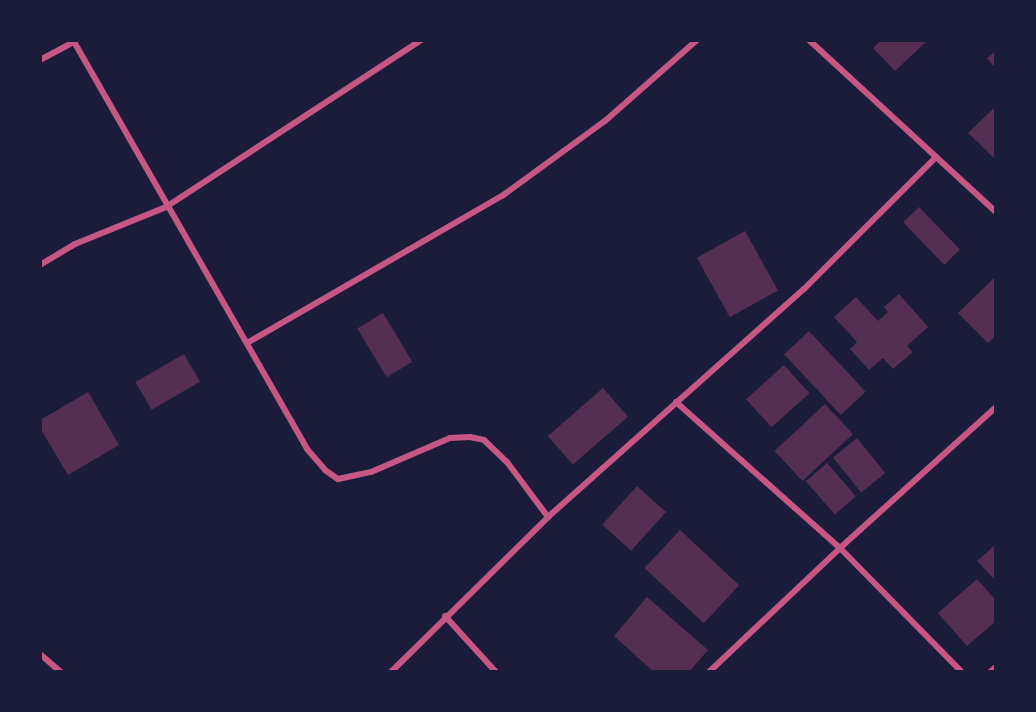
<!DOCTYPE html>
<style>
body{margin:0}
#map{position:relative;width:1036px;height:712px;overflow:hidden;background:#1b1b3a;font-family:Mulish,sans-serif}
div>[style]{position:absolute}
.building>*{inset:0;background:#542f53;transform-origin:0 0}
.minor>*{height:6px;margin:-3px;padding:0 3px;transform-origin:3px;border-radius:3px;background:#c65784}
span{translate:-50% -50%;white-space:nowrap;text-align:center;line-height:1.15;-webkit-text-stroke:5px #1b1b3a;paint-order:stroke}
.frame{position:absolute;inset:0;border:42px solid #1b1b3a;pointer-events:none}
</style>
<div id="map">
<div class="building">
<div style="clip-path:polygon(881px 40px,928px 40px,895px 71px,873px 48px)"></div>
<div style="clip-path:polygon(996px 51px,996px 69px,987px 58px)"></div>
<div style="clip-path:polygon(996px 106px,996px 160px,968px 133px)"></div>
<div style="left:919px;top:207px;width:59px;height:22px;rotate:46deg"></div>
<div style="left:745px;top:231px;width:68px;height:55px;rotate:61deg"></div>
<div style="clip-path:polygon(996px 276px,996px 335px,988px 343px,958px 313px)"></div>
<div style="clip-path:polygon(899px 294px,928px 327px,907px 346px,913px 352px,893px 369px,883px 358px,869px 370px,850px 349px,857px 342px,834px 317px,856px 297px,878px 321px,888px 312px,884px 307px)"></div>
<div style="left:383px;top:313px;width:57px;height:30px;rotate:59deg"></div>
<div style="left:809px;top:331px;width:83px;height:34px;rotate:47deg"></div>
<div style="left:184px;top:354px;width:32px;height:56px;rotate:60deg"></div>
<div style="left:784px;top:365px;width:38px;height:51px;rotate:48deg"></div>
<div style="left:603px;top:388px;width:38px;height:73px;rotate:49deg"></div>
<div style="clip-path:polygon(88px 392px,119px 445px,68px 475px,40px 428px,40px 420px)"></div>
<div style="left:825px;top:404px;width:41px;height:69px;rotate:47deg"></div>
<div style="left:857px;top:438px;width:45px;height:31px;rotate:51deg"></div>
<div style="left:827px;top:463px;width:44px;height:28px;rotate:49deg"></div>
<div style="left:637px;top:486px;width:39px;height:52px;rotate:42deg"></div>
<div style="left:680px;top:530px;width:81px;height:52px;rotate:43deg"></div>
<div style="clip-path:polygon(996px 544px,996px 581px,977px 561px)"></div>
<div style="clip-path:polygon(977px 579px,996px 600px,996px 621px,967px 646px,938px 613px)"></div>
<div style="clip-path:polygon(647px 597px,708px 650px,689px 672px,654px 672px,614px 636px)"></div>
</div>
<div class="minor">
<div style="left:73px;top:40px;width:471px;rotate:60.2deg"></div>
<div style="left:307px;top:449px;width:28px;rotate:49deg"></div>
<div style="left:325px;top:470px;width:16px;rotate:35deg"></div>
<div style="left:338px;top:479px;width:34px;rotate:-12deg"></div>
<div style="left:371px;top:472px;width:86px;rotate:-23.3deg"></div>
<div style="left:450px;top:438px;width:20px;rotate:-3deg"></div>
<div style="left:470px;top:437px;width:14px;rotate:12deg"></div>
<div style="left:484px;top:440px;width:32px;rotate:44deg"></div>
<div style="left:507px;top:462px;width:69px;rotate:53.3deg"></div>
<div style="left:809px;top:40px;width:254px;rotate:42.6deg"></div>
<div style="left:40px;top:60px;width:40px;rotate:-28deg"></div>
<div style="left:40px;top:265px;width:41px;rotate:-31deg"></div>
<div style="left:75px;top:244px;width:98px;rotate:-22.1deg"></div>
<div style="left:166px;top:207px;width:305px;rotate:-33.2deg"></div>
<div style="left:247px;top:343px;width:294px;rotate:-30deg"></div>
<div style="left:502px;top:196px;width:127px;rotate:-36.1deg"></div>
<div style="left:605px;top:121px;width:123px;rotate:-41.4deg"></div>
<div style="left:676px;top:402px;width:220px;rotate:41.7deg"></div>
<div style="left:840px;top:548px;width:174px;rotate:45.5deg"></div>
<div style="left:445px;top:616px;width:76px;rotate:47.7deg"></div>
<div style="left:40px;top:654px;width:28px;rotate:41deg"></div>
<div style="left:391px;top:672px;width:221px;rotate:-44.6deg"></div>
<div style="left:548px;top:517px;width:343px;rotate:-41.7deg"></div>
<div style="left:804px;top:289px;width:187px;rotate:-45deg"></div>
<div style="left:709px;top:672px;width:180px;rotate:-43.4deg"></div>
<div style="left:840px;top:548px;width:210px;rotate:-42.1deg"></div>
<div style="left:990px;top:672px;width:8px;rotate:-40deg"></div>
</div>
<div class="frame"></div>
</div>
